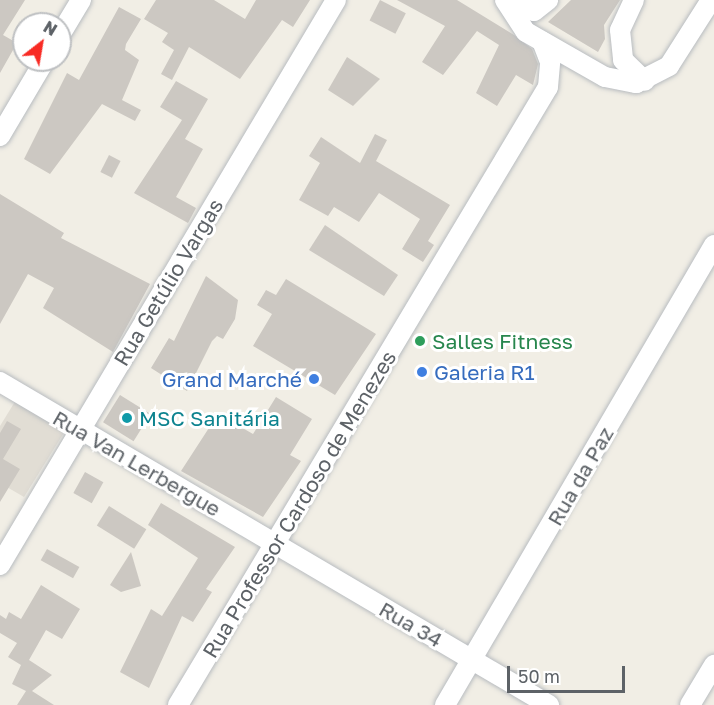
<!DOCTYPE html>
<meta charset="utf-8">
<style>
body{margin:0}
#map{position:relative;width:714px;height:705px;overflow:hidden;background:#f1eee5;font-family:"Golos Text",sans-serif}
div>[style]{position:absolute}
.education>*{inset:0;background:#e1ddd4}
.building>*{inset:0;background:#ccc8c2;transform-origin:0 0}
.roads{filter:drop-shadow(0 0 2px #b8bcc0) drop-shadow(0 0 2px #b8bcc0)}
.minor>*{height:20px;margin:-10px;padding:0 10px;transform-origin:10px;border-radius:10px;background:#fff}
.dots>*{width:16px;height:16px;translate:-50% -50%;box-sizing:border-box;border:3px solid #fff;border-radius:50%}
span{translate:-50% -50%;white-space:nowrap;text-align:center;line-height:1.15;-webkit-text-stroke:6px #fff;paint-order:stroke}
.street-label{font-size:21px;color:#5d6267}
.leisure-label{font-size:21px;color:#27864d}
.left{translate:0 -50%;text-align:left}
.shop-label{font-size:21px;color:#366cbe}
.right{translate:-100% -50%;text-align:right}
.culture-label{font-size:21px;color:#0d838f}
.north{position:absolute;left:12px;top:12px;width:60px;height:60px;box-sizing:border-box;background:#fff;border:2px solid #bec0c2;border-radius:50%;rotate:31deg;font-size:16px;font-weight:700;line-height:24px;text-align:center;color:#5d6267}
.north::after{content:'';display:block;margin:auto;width:21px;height:27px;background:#f82b24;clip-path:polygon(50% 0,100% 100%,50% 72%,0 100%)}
.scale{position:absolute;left:507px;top:666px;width:118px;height:27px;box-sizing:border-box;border:3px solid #5d6267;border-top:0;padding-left:8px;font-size:18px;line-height:21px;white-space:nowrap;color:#5d6267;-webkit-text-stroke:4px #fff;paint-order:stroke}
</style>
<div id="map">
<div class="education">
<div style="clip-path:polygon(16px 400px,65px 431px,24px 497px,0 483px,0 426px)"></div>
</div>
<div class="building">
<div style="clip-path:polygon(0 0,25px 0,3px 35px,17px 43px,0 73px)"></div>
<div style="clip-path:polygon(156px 0,214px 0,245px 19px,256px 0,310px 0,293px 27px,282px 20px,240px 79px,189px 47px,172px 80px,161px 74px,174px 50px,162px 42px,168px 33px,144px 19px)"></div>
<div style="left:380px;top:0;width:29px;height:23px;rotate:27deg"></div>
<div style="clip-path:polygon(397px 0,457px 0,514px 35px,532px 49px,538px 64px,533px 85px,516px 75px,497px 106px,476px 93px,499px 45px,477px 31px,443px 75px,422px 62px,445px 26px)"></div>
<div style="clip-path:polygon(571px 0,620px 0,604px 25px,605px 39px,598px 52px,548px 22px)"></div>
<div style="clip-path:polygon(119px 7px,141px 19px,126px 44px,125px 50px,139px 60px,122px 100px,141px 110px,135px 121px,102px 104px,50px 174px,24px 159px,67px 73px,79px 80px)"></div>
<div style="clip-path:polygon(347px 57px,380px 79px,353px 106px,328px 90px)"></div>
<div style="clip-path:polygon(176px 81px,208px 99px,185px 139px,203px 149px,176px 197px,196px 208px,188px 223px,134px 193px,182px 120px,160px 107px)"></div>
<div style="clip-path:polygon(375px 134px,387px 140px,376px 161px,450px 205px,428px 241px,434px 245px,423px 262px,402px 249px,420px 219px,379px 193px,359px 222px,334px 207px,328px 216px,299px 200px,320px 163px,309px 156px,321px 137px,360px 163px)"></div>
<div style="left:109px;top:155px;width:13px;height:19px;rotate:27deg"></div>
<div style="clip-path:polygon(0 194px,64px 233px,61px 238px,150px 284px,113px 352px,43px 308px,54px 288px,28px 274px,0 324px)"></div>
<div style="clip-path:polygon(325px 225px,398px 275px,384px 296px,309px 250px)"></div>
<div style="clip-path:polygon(206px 276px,238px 300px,235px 319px,223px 339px,217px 336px,212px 341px,187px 391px,151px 368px,169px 338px,174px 341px)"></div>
<div style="clip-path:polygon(286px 279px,376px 334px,335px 395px,253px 346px,272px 314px,257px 305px,266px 290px,276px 295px)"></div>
<div style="left:120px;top:395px;width:36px;height:32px;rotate:32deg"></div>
<div style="clip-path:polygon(276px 397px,312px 419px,290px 455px,301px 461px,263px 517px,181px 471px,218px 414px,253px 434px)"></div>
<div style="clip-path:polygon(7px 421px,21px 429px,3px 459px,20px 469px,0 502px,0 433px)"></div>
<div style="left:85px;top:472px;width:21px;height:24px;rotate:29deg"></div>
<div style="clip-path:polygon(161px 503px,235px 547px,206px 589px,212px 592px,193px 622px,182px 616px,149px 688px,120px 672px,151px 609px,162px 616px,198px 558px,148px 525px)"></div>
<div style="left:109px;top:506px;width:44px;height:23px;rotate:32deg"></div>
<div style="left:47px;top:549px;width:37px;height:13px;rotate:29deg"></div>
<div style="clip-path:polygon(131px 552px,141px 586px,121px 592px,110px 585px)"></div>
<div style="clip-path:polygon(41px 585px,80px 609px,62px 639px,46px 630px,29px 660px,52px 675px,32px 691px,54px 705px,17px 705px,26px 691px,12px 684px,21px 665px,8px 657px,17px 643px,0 633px,0 615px,6px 619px,9px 612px,21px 619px)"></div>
</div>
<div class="roads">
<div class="minor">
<div style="left:505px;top:0;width:38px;rotate:57deg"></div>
<div style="left:526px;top:32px;width:91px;rotate:29.7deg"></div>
<div style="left:605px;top:77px;width:32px;rotate:11deg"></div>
<div style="left:636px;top:83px;width:37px;rotate:-27deg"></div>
<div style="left:669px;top:66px;width:78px;rotate:-57.5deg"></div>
<div style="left:509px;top:0;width:27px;rotate:24deg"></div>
<div style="left:534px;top:11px;width:18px;rotate:-38deg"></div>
<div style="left:634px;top:0;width:33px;rotate:115deg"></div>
<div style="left:620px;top:30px;width:30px;rotate:84deg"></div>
<div style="left:623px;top:60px;width:30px;rotate:44deg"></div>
<div style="left:60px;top:35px;width:41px;rotate:-59deg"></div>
<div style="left:0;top:136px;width:88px;rotate:-59.4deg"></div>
<div style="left:0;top:382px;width:637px;rotate:30.47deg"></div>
<div style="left:0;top:565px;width:657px;rotate:-59.26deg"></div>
<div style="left:178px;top:705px;width:720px;rotate:-59.09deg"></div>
<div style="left:548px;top:87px;width:25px;rotate:-85deg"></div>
<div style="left:550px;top:62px;width:22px;rotate:-111deg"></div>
<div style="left:445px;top:705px;width:533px;rotate:-59.68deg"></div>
<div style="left:690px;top:705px;width:47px;rotate:-59deg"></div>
</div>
</div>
<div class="dots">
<div style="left:420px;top:341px;background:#2e9e5b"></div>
<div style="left:422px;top:372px;background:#3f7fe0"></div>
<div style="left:314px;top:379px;background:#3f7fe0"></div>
<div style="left:127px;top:418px;background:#0f9aa8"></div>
</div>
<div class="street-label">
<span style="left:168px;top:282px;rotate:-59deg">Rua Getúlio Vargas</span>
<span style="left:137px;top:463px;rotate:30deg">Rua Van Lerbergue</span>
<span style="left:580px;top:476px;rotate:-60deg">Rua da Paz</span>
<span style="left:299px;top:504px;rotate:-59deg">Rua Professor Cardoso de Menezes</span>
<span style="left:411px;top:624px;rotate:30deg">Rua 34</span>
</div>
<div class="leisure-label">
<span class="left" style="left:432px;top:341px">Salles Fitness</span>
</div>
<div class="shop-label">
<span class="left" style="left:434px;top:372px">Galeria R1</span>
<span class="right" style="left:302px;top:379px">Grand Marché</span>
</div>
<div class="culture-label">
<span class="left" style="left:139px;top:418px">MSC Sanitária</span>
</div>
<div class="north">N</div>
<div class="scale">50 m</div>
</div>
